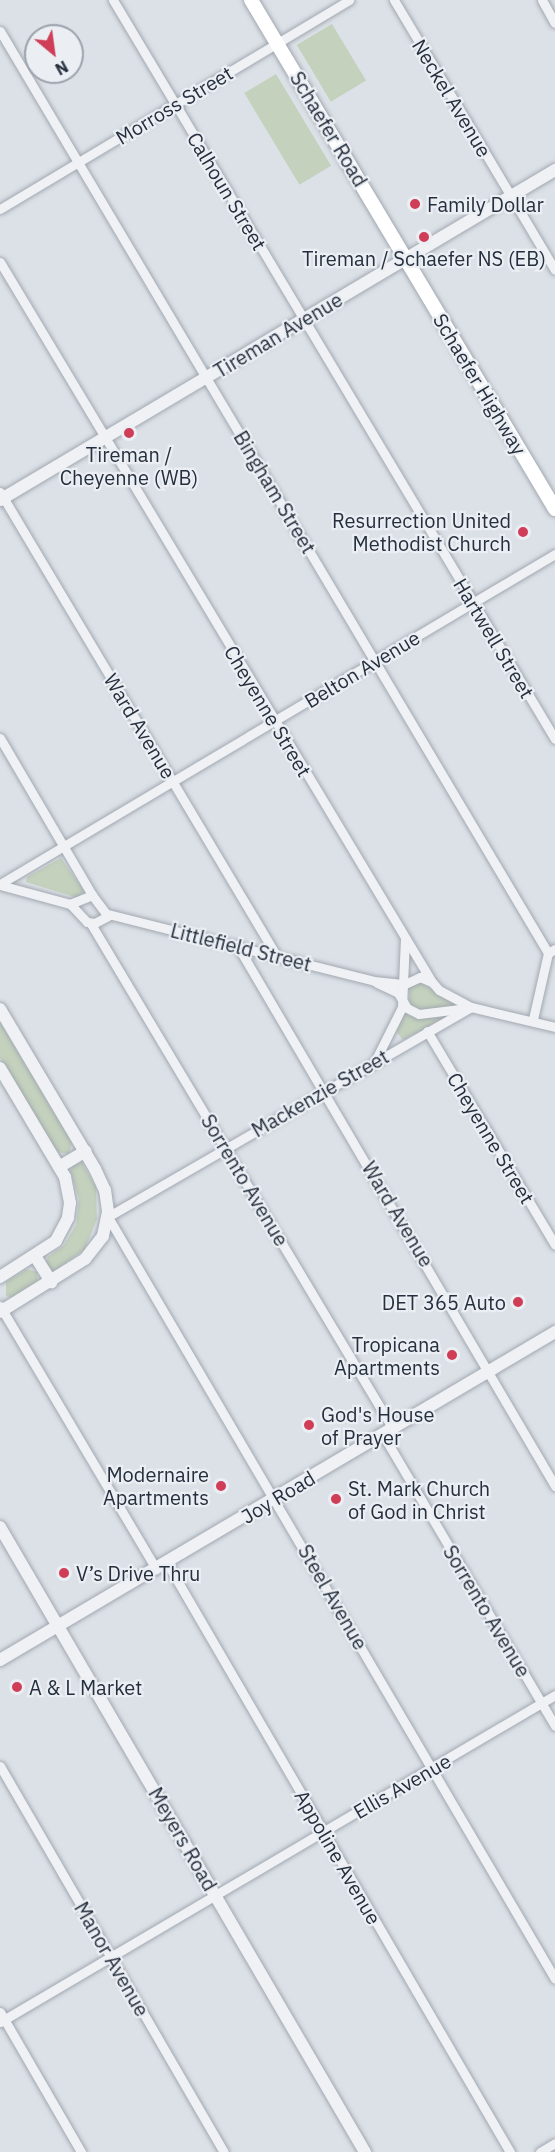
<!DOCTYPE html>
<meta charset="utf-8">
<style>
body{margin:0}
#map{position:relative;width:555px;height:2152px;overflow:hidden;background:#dce1e7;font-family:"IBM Plex Sans",sans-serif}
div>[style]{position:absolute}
.green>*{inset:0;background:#c3d1bd;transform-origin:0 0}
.roads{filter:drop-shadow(0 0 2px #a2a8b1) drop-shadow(0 0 2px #a2a8b1)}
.minor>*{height:9px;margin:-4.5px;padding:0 4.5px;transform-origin:4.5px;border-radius:4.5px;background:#eff1f5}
.tertiary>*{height:12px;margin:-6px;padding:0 6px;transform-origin:6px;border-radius:6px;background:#eff1f5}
.secondary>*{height:14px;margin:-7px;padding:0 7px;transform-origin:7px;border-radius:7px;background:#fff}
.dots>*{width:16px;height:16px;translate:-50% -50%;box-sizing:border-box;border:3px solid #ebeff4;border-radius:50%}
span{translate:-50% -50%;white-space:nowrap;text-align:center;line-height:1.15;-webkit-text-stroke:4.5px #ebeff4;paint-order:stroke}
.street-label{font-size:20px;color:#262f3d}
.poi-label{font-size:20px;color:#262f3d}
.left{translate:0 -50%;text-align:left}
.right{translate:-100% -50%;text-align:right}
.north{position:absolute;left:24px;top:24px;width:60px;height:60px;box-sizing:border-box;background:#ebeff4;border:2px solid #9ca2ab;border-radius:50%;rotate:151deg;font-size:16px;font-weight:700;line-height:24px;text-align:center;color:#262f3d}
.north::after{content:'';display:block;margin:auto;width:21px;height:27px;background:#cf3d57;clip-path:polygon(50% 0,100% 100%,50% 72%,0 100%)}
</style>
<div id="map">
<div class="green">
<div style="left:332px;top:24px;width:66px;height:41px;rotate:59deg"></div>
<div style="left:276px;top:74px;width:107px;height:37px;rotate:59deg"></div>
<div style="clip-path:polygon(61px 858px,84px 891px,78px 898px,26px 882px,27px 877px)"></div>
<div style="clip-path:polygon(419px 982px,458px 1004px,456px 1007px,425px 1011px,410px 1005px,409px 985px)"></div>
<div style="clip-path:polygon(405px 1010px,420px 1017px,448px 1016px,403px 1040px,396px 1031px)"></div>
<div style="clip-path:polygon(0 1022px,72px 1143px,69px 1154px,56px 1152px,0 1058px)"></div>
<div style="clip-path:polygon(82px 1163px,96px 1187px,97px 1219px,85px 1249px,53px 1272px,46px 1263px,48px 1257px,64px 1245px,76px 1225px,79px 1199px,70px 1171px,73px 1164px)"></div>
<div style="clip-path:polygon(27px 1269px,37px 1272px,38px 1283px,13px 1298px,6px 1296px,6px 1282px)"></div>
</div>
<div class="roads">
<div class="minor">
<div style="left:113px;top:0;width:861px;rotate:59.12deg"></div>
<div style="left:394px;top:0;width:314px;rotate:59.2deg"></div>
<div style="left:542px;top:0;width:26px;rotate:61deg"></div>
<div style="left:0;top:31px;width:1073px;rotate:59.27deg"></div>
<div style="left:0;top:209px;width:407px;rotate:-30.9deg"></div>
<div style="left:0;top:262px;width:840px;rotate:59.04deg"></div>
<div style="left:432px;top:982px;width:11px;rotate:49deg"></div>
<div style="left:439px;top:990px;width:36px;rotate:28deg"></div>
<div style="left:471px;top:1007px;width:86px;rotate:13.4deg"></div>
<div style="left:0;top:492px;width:539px;rotate:59.2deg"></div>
<div style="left:0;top:738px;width:182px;rotate:59.6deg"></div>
<div style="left:0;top:884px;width:646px;rotate:-30.74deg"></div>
<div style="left:0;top:885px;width:73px;rotate:15.2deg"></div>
<div style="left:70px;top:904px;width:24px;rotate:-22deg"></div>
<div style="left:92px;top:895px;width:26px;rotate:53deg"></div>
<div style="left:108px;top:916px;width:15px;rotate:152deg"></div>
<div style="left:95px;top:923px;width:8px;rotate:-173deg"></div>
<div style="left:87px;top:922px;width:25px;rotate:-133deg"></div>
<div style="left:108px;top:914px;width:274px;rotate:14.1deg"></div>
<div style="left:374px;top:981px;width:31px;rotate:6deg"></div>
<div style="left:405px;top:984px;width:17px;rotate:-25deg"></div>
<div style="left:420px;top:977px;width:13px;rotate:23deg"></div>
<div style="left:91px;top:924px;width:588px;rotate:59.12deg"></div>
<div style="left:237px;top:945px;width:628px;rotate:59.55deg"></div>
<div style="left:377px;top:983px;width:23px;rotate:25deg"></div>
<div style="left:398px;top:993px;width:17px;rotate:59deg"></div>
<div style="left:407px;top:1008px;width:13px;rotate:27deg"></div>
<div style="left:419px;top:1014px;width:41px;rotate:-7deg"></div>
<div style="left:471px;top:1007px;width:419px;rotate:150deg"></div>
<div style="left:108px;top:1217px;width:883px;rotate:59.6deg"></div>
<div style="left:533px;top:1019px;width:68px;rotate:-77.2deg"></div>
<div style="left:548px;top:953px;width:8px;rotate:-30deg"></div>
<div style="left:427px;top:1031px;width:249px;rotate:59.1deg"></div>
<div style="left:377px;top:1057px;width:56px;rotate:-63.4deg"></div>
<div style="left:402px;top:1007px;width:68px;rotate:-87.5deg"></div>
<div style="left:0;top:1306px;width:306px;rotate:59.3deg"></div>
<div style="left:383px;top:1435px;width:338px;rotate:59.4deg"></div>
<div style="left:167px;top:1563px;width:682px;rotate:59.79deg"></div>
<div style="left:0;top:1766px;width:446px;rotate:59.9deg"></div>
<div style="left:0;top:2012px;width:162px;rotate:59.9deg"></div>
<div style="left:0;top:2022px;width:644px;rotate:-30.51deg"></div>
<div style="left:540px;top:2152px;width:17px;rotate:-31deg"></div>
</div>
<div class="tertiary">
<div style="left:0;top:500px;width:646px;rotate:-30.74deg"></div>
<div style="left:0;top:1009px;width:186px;rotate:59.3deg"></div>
<div style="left:95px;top:1169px;width:23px;rotate:65deg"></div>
<div style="left:105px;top:1190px;width:22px;rotate:82deg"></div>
<div style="left:108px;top:1212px;width:25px;rotate:102deg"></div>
<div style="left:103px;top:1236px;width:29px;rotate:128deg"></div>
<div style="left:85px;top:1259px;width:100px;rotate:148.1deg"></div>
<div style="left:0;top:1068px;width:127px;rotate:59.2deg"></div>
<div style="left:65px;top:1177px;width:26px;rotate:79deg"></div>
<div style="left:70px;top:1203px;width:15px;rotate:98deg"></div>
<div style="left:68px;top:1218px;width:26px;rotate:118deg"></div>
<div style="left:56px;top:1241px;width:67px;rotate:147.3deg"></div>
<div style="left:59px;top:1167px;width:31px;rotate:-31deg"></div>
<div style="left:35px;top:1256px;width:31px;rotate:58deg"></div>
<div style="left:0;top:1527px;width:724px;rotate:59.72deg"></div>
<div style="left:0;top:1660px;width:645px;rotate:-30.58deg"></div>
</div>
<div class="secondary">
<div style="left:251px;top:0;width:593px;rotate:59.15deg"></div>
</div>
</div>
<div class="dots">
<div style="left:415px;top:204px;background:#cf3d57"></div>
<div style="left:424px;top:237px;background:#cf3d57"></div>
<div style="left:129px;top:433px;background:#cf3d57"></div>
<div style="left:523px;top:532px;background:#cf3d57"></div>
<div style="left:518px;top:1302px;background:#cf3d57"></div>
<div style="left:452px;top:1355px;background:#cf3d57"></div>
<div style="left:309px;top:1425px;background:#cf3d57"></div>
<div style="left:221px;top:1486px;background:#cf3d57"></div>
<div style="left:336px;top:1499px;background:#cf3d57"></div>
<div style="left:64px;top:1573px;background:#cf3d57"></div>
<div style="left:17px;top:1687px;background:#cf3d57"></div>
</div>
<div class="street-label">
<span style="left:452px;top:98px;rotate:59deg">Neckel Avenue</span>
<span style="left:174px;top:105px;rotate:-31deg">Morross Street</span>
<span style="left:329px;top:129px;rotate:59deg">Schaefer Road</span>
<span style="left:227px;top:191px;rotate:59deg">Calhoun Street</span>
<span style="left:278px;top:335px;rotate:-31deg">Tireman Avenue</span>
<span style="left:480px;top:384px;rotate:59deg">Schaefer Highway</span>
<span style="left:275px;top:492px;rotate:59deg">Bingham Street</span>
<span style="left:494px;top:638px;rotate:59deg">Hartwell Street</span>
<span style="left:362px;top:669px;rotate:-31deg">Belton Avenue</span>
<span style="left:268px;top:711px;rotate:59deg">Cheyenne Street</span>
<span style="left:140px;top:726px;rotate:59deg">Ward Avenue</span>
<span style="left:241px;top:947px;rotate:14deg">Littlefield Street</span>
<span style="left:320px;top:1093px;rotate:-30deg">Mackenzie Street</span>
<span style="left:491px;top:1138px;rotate:59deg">Cheyenne Street</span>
<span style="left:245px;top:1180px;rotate:59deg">Sorrento Avenue</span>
<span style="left:398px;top:1214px;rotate:59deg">Ward Avenue</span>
<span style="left:278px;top:1497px;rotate:-31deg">Joy Road</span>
<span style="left:333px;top:1597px;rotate:60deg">Steel Avenue</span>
<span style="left:487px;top:1611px;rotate:59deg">Sorrento Avenue</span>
<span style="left:402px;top:1786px;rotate:-30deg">Ellis Avenue</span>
<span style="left:183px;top:1839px;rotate:60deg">Meyers Road</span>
<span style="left:338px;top:1857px;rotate:60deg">Appoline Avenue</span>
<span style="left:112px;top:1959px;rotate:60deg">Manor Avenue</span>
</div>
<div class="poi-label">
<span class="left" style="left:427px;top:204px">Family Dollar</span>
<span style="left:424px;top:258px">Tireman / Schaefer NS (EB)</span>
<span style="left:129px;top:466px">Tireman /<br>Cheyenne (WB)</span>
<span class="right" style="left:511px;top:532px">Resurrection United<br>Methodist Church</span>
<span class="right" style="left:506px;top:1302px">DET 365 Auto</span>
<span class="right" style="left:440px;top:1356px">Tropicana<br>Apartments</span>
<span class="left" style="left:321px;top:1426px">God's House<br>of Prayer</span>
<span class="right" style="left:209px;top:1486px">Modernaire<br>Apartments</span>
<span class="left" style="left:348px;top:1500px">St. Mark Church<br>of God in Christ</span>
<span class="left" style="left:76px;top:1573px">V’s Drive Thru</span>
<span class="left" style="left:29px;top:1687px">A &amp; L Market</span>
</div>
<div class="north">N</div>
</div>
